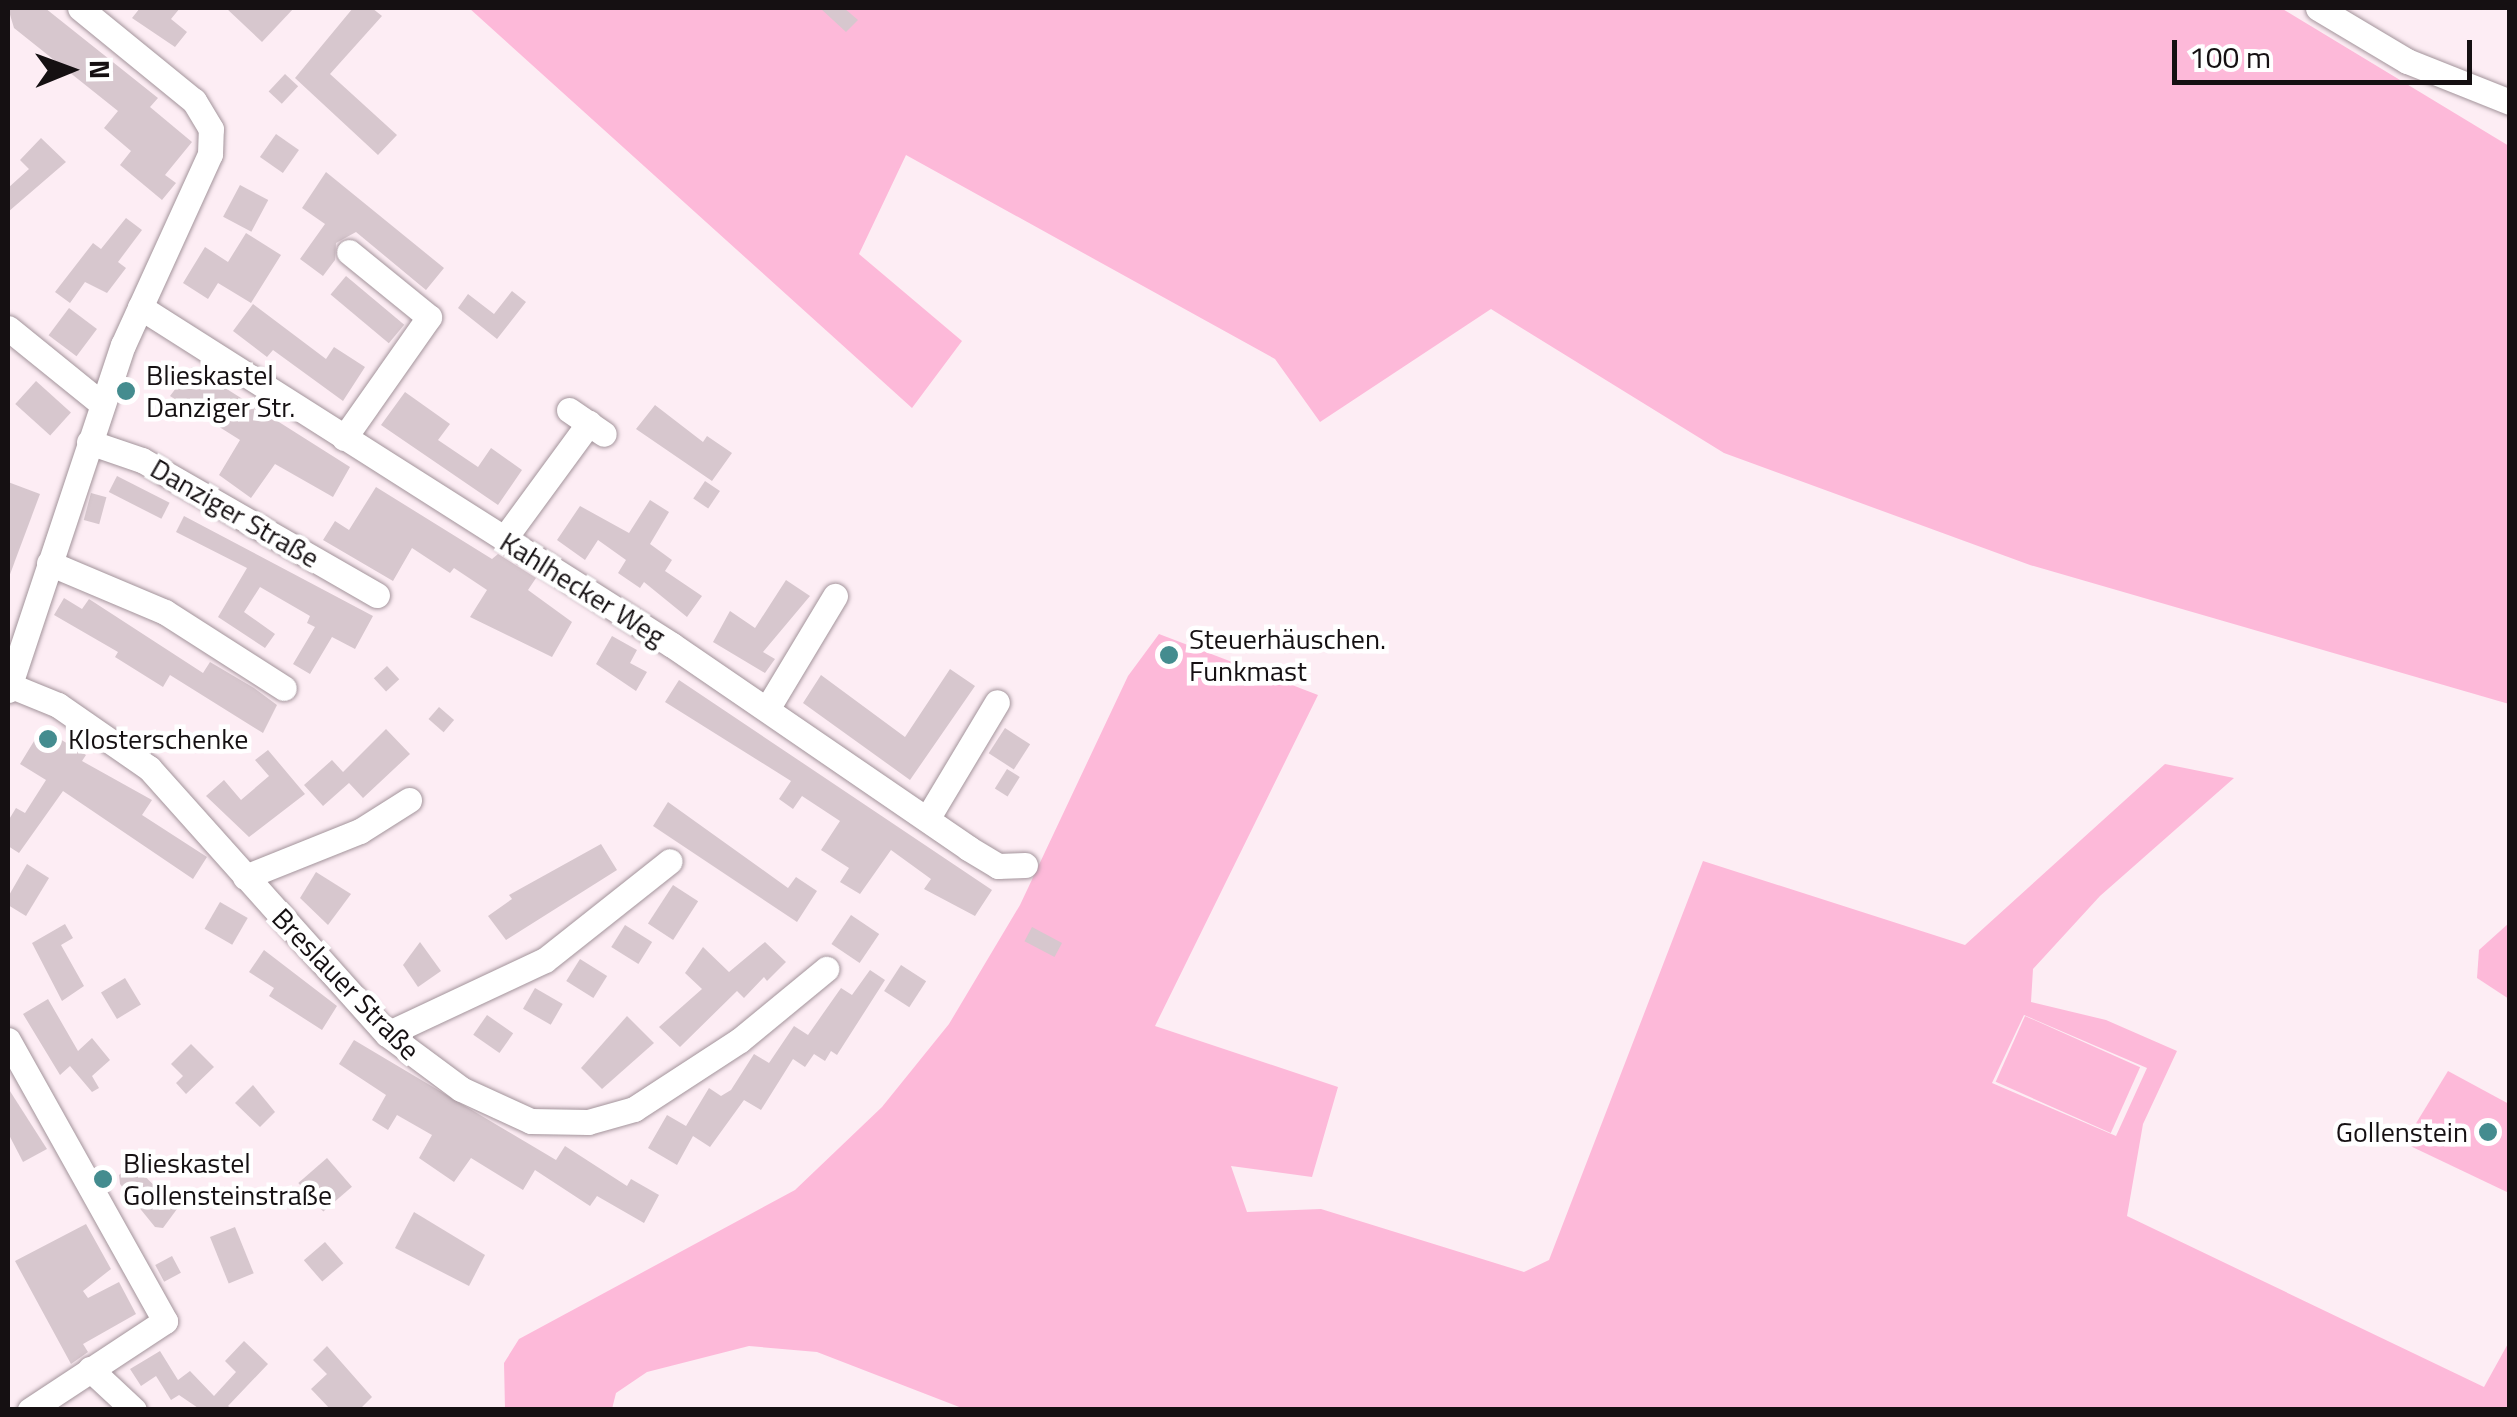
<!DOCTYPE html>
<meta charset="utf-8">
<style>
body{margin:0}
#map{position:relative;width:2517px;height:1417px;overflow:hidden;background:#fdedf4;font-family:"Titillium Web",sans-serif}
div>[style]{position:absolute}
.green>*{inset:0;background:#fdb9d9;transform-origin:0 0}
.building>*{inset:0;background:#d7c7ce;transform-origin:0 0}
.roads{filter:drop-shadow(0 0 2px #a3949b) drop-shadow(0 0 2px #a3949b)}
.minor>*{height:25px;margin:-12.5px;padding:0 12.5px;transform-origin:12.5px;border-radius:12.5px;background:#fff}
.dots>*{width:28px;height:28px;translate:-50% -50%;box-sizing:border-box;border:5px solid #fff;border-radius:50%}
span{translate:-50% -50%;white-space:nowrap;text-align:center;line-height:1.15;-webkit-text-stroke:9px #fff;paint-order:stroke}
.poi-label{font-size:28px;color:#151012}
.left{translate:0 -50%;text-align:left}
.right{translate:-100% -50%;text-align:right}
.street-label{font-size:28px;color:#151012}
.frame{position:absolute;inset:0;border:10px solid #151012;pointer-events:none}
.north{position:absolute;left:20px;top:20px;width:100px;height:100px;-webkit-text-stroke:8px #fff;paint-order:stroke;rotate:89deg;font-size:28px;font-weight:700;line-height:40px;text-align:center;color:#151012}
.north::after{content:'';display:block;margin:auto;width:35px;height:45px;background:#151012;clip-path:polygon(50% 0,100% 100%,50% 72%,0 100%)}
.scale{position:absolute;left:2172px;top:40px;width:300px;height:45px;box-sizing:border-box;border:5px solid #151012;border-top:0;padding-left:12px;font-size:30px;line-height:35px;white-space:nowrap;color:#151012;-webkit-text-stroke:8px #fff;paint-order:stroke}
</style>
<div id="map">
<div class="green">
<div style="clip-path:polygon(469px 8px,2281px 8px,2509px 146px,2509px 704px,2030px 565px,1724px 453px,1491px 309px,1320px 422px,1275px 359px,906px 155px,859px 254px,962px 341px,912px 408px)"></div>
<div style="clip-path:polygon(evenodd,1159px 634px,1318px 695px,1155px 1026px,1338px 1087px,1312px 1177px,1231px 1166px,1247px 1212px,1321px 1209px,1524px 1272px,1549px 1260px,1703px 861px,1965px 945px,2165px 764px,2234px 778px,2100px 896px,2033px 969px,2031px 1002px,2106px 1020px,2177px 1051px,2143px 1124px,2127px 1216px,2484px 1387px,2510px 1340px,2509px 1410px,967px 1410px,817px 1352px,749px 1346px,647px 1372px,616px 1393px,612px 1409px,505px 1409px,504px 1363px,519px 1339px,795px 1190px,882px 1107px,949px 1024px,1020px 905px,1128px 676px,1159px 634px,2024px 1015px,2147px 1068px,2116px 1136px,1992px 1083px,2024px 1015px)"></div>
<div style="clip-path:polygon(2509px 923px,2510px 923px,2509px 999px,2477px 978px,2479px 950px)"></div>
<div style="left:2025px;top:1016px;width:126px;height:72px;rotate:24deg"></div>
<div style="clip-path:polygon(2448px 1071px,2509px 1104px,2509px 1193px,2404px 1143px)"></div>
</div>
<div class="building">
<div style="clip-path:polygon(8px 8px,45px 8px,158px 98px,150px 107px,192px 142px,165px 175px,176px 183px,162px 200px,120px 165px,131px 151px,104px 128px,118px 111px,14px 28px)"></div>
<div style="clip-path:polygon(140px 8px,180px 8px,171px 19px,187px 32px,175px 47px,132px 18px)"></div>
<div style="clip-path:polygon(226px 8px,294px 8px,262px 42px)"></div>
<div style="clip-path:polygon(353px 8px,372px 8px,382px 16px,330px 74px,397px 135px,378px 155px,295px 78px)"></div>
<div style="clip-path:polygon(820px 8px,844px 8px,858px 20px,846px 32px)"></div>
<div style="left:285px;top:74px;width:18px;height:24px;rotate:43deg"></div>
<div style="left:276px;top:134px;width:28px;height:28px;rotate:35deg"></div>
<div style="clip-path:polygon(41px 138px,66px 162px,8px 212px,8px 188px,29px 169px,20px 160px)"></div>
<div style="clip-path:polygon(326px 172px,444px 268px,426px 290px,356px 232px,336px 243px,335px 260px,323px 276px,300px 259px,325px 224px,302px 208px)"></div>
<div style="left:240px;top:185px;width:32px;height:36px;rotate:28deg"></div>
<div style="clip-path:polygon(126px 218px,142px 230px,118px 262px,126px 268px,107px 293px,85px 282px,70px 303px,55px 292px,93px 243px,101px 249px)"></div>
<div style="clip-path:polygon(246px 233px,281px 255px,251px 303px,218px 283px,208px 299px,183px 283px,205px 247px,228px 262px)"></div>
<div style="left:346px;top:276px;width:76px;height:24px;rotate:40deg"></div>
<div style="clip-path:polygon(512px 291px,526px 302px,497px 339px,458px 308px,468px 294px,494px 314px)"></div>
<div style="clip-path:polygon(253px 304px,326px 359px,334px 347px,365px 367px,343px 401px,273px 350px,267px 357px,233px 331px)"></div>
<div style="left:69px;top:308px;width:35px;height:34px;rotate:37deg"></div>
<div style="clip-path:polygon(192px 367px,350px 467px,333px 497px,275px 464px,251px 498px,219px 475px,240px 440px,170px 396px)"></div>
<div style="left:36px;top:381px;width:47px;height:31px;rotate:42deg"></div>
<div style="clip-path:polygon(405px 392px,450px 424px,438px 440px,478px 467px,491px 448px,522px 470px,498px 505px,381px 425px)"></div>
<div style="clip-path:polygon(655px 405px,703px 442px,707px 436px,732px 453px,712px 481px,636px 429px)"></div>
<div style="left:117px;top:476px;width:59px;height:18px;rotate:27deg"></div>
<div style="left:705px;top:481px;width:18px;height:21px;rotate:34deg"></div>
<div style="clip-path:polygon(8px 482px,40px 494px,9px 577px,8px 577px)"></div>
<div style="clip-path:polygon(376px 487px,492px 559px,498px 554px,536px 578px,528px 590px,572px 622px,552px 657px,470px 617px,487px 590px,454px 568px,450px 573px,412px 548px,393px 581px,323px 540px,335px 521px,349px 530px)"></div>
<div style="left:91px;top:493px;width:16px;height:28px;rotate:15deg"></div>
<div style="clip-path:polygon(650px 500px,669px 512px,650px 544px,672px 560px,665px 571px,702px 596px,687px 617px,644px 582px,640px 588px,618px 573px,626px 560px,598px 540px,585px 560px,557px 540px,580px 506px,629px 533px)"></div>
<div style="clip-path:polygon(184px 516px,373px 616px,355px 649px,332px 637px,310px 674px,293px 664px,315px 627px,307px 623px,310px 616px,260px 587px,244px 612px,275px 634px,265px 648px,218px 617px,247px 568px,176px 532px)"></div>
<div style="clip-path:polygon(786px 580px,810px 596px,763px 652px,775px 659px,765px 673px,713px 642px,730px 611px,755px 628px)"></div>
<div style="clip-path:polygon(64px 598px,82px 609px,89px 599px,203px 673px,210px 662px,254px 688px,277px 705px,263px 733px,170px 675px,163px 687px,115px 657px,118px 652px,54px 615px)"></div>
<div style="clip-path:polygon(612px 636px,637px 650px,630px 663px,647px 672px,636px 691px,596px 664px)"></div>
<div style="left:1164px;top:646px;width:15px;height:16px;rotate:11deg"></div>
<div style="left:387px;top:666px;width:18px;height:18px;rotate:47deg"></div>
<div style="clip-path:polygon(950px 669px,975px 686px,910px 780px,803px 703px,821px 675px,905px 737px)"></div>
<div style="clip-path:polygon(679px 680px,992px 890px,975px 916px,924px 889px,931px 879px,891px 850px,860px 894px,840px 882px,849px 868px,821px 850px,840px 821px,802px 796px,793px 809px,779px 799px,791px 781px,665px 702px)"></div>
<div style="left:439px;top:707px;width:20px;height:16px;rotate:41deg"></div>
<div style="clip-path:polygon(42px 728px,86px 755px,82px 761px,152px 800px,142px 815px,207px 857px,193px 879px,63px 791px,19px 853px,8px 846px,8px 821px,16px 808px,25px 813px,46px 780px,20px 764px)"></div>
<div style="left:1005px;top:728px;width:30px;height:30px;rotate:33deg"></div>
<div style="clip-path:polygon(386px 729px,410px 754px,363px 798px,349px 783px,323px 806px,304px 785px,332px 760px,343px 772px)"></div>
<div style="clip-path:polygon(268px 750px,305px 794px,249px 837px,206px 796px,224px 780px,241px 800px,269px 776px,255px 760px)"></div>
<div style="left:1007px;top:769px;width:15px;height:23px;rotate:32deg"></div>
<div style="clip-path:polygon(668px 802px,788px 888px,796px 877px,817px 891px,797px 922px,653px 826px)"></div>
<div style="clip-path:polygon(601px 844px,617px 870px,506px 940px,488px 916px,512px 899px,509px 895px)"></div>
<div style="clip-path:polygon(27px 864px,49px 878px,26px 916px,8px 905px,8px 897px)"></div>
<div style="clip-path:polygon(316px 872px,351px 894px,328px 925px,300px 898px)"></div>
<div style="left:673px;top:885px;width:30px;height:46px;rotate:33deg"></div>
<div style="left:220px;top:902px;width:32px;height:31px;rotate:30deg"></div>
<div style="left:851px;top:915px;width:34px;height:35px;rotate:34deg"></div>
<div style="clip-path:polygon(65px 924px,73px 938px,61px 945px,84px 986px,62px 1001px,32px 943px)"></div>
<div style="left:625px;top:925px;width:32px;height:26px;rotate:32deg"></div>
<div style="left:1032px;top:927px;width:34px;height:16px;rotate:28deg"></div>
<div style="clip-path:polygon(420px 942px,441px 971px,418px 987px,403px 965px)"></div>
<div style="clip-path:polygon(765px 942px,786px 962px,767px 981px,764px 977px,744px 998px,737px 991px,680px 1047px,659px 1027px,702px 989px,685px 973px,703px 947px,729px 972px)"></div>
<div style="clip-path:polygon(264px 950px,337px 1006px,322px 1030px,269px 996px,274px 988px,249px 972px)"></div>
<div style="left:580px;top:959px;width:32px;height:26px;rotate:32deg"></div>
<div style="left:901px;top:965px;width:30px;height:31px;rotate:33deg"></div>
<div style="clip-path:polygon(870px 970px,885px 980px,837px 1055px,831px 1051px,825px 1061px,814px 1054px,805px 1067px,793px 1059px,761px 1110px,744px 1100px,710px 1147px,693px 1136px,677px 1165px,648px 1148px,667px 1115px,686px 1126px,709px 1088px,721px 1096px,731px 1090px,754px 1054px,769px 1063px,794px 1026px,808px 1035px,841px 988px,852px 995px)"></div>
<div style="left:125px;top:978px;width:31px;height:28px;rotate:59deg"></div>
<div style="left:535px;top:988px;width:32px;height:24px;rotate:30deg"></div>
<div style="clip-path:polygon(48px 999px,78px 1051px,92px 1038px,110px 1060px,92px 1076px,99px 1088px,92px 1092px,70px 1066px,60px 1075px,23px 1014px)"></div>
<div style="left:487px;top:1015px;width:32px;height:24px;rotate:35deg"></div>
<div style="clip-path:polygon(627px 1016px,654px 1043px,602px 1089px,581px 1068px)"></div>
<div style="clip-path:polygon(354px 1040px,556px 1160px,565px 1146px,627px 1186px,631px 1179px,659px 1195px,644px 1223px,597px 1196px,590px 1206px,535px 1170px,523px 1190px,471px 1158px,454px 1182px,419px 1158px,432px 1135px,397px 1115px,388px 1130px,372px 1120px,386px 1095px,339px 1064px)"></div>
<div style="clip-path:polygon(191px 1044px,214px 1067px,186px 1094px,176px 1083px,183px 1076px,171px 1064px)"></div>
<div style="clip-path:polygon(253px 1085px,275px 1112px,260px 1127px,235px 1103px)"></div>
<div style="clip-path:polygon(8px 1088px,47px 1149px,23px 1162px,8px 1133px)"></div>
<div style="left:327px;top:1158px;width:38px;height:38px;rotate:49deg"></div>
<div style="clip-path:polygon(133px 1164px,177px 1209px,163px 1228px,155px 1227px,120px 1184px,119px 1175px)"></div>
<div style="clip-path:polygon(414px 1212px,485px 1255px,469px 1286px,395px 1248px)"></div>
<div style="clip-path:polygon(86px 1224px,111px 1269px,83px 1291px,88px 1298px,119px 1282px,136px 1314px,83px 1344px,88px 1352px,71px 1364px,15px 1261px)"></div>
<div style="left:235px;top:1227px;width:50px;height:27px;rotate:68deg"></div>
<div style="left:325px;top:1242px;width:28px;height:28px;rotate:49deg"></div>
<div style="left:172px;top:1256px;width:19px;height:19px;rotate:62deg"></div>
<div style="clip-path:polygon(244px 1341px,268px 1364px,228px 1406px,234px 1410px,201px 1410px,179px 1395px,171px 1400px,156px 1376px,141px 1386px,130px 1369px,160px 1351px,178px 1380px,190px 1371px,214px 1396px,236px 1372px,225px 1361px)"></div>
<div style="clip-path:polygon(327px 1346px,372px 1397px,359px 1410px,331px 1410px,311px 1389px,327px 1374px,313px 1360px)"></div>
</div>
<div class="roads">
<div class="minor">
<div style="left:2318px;top:8px;width:104px;rotate:30.8deg"></div>
<div style="left:2407px;top:61px;width:111px;rotate:21.7deg"></div>
<div style="left:140px;top:307px;width:630px;rotate:32.43deg"></div>
<div style="left:672px;top:645px;width:359px;rotate:34.4deg"></div>
<div style="left:968px;top:848px;width:35px;rotate:31deg"></div>
<div style="left:998px;top:866px;width:27px;rotate:-2deg"></div>
<div style="left:8px;top:328px;width:121px;rotate:39deg"></div>
<div style="left:569px;top:410px;width:42px;rotate:34.4deg"></div>
<div style="left:344px;top:438px;width:148px;rotate:-54.9deg"></div>
<div style="left:429px;top:317px;width:103px;rotate:-140.9deg"></div>
<div style="left:89px;top:442px;width:56px;rotate:18.8deg"></div>
<div style="left:142px;top:460px;width:271px;rotate:29.9deg"></div>
<div style="left:504px;top:539px;width:144px;rotate:-53.8deg"></div>
<div style="left:49px;top:563px;width:126px;rotate:22.9deg"></div>
<div style="left:165px;top:612px;width:141px;rotate:32.6deg"></div>
<div style="left:9px;top:685px;width:53px;rotate:22.2deg"></div>
<div style="left:58px;top:705px;width:111px;rotate:34.7deg"></div>
<div style="left:149px;top:768px;width:357px;rotate:48.2deg"></div>
<div style="left:387px;top:1034px;width:92px;rotate:36.6deg"></div>
<div style="left:461px;top:1089px;width:77px;rotate:24.6deg"></div>
<div style="left:531px;top:1121px;width:57px;rotate:1deg"></div>
<div style="left:588px;top:1122px;width:48px;rotate:-15.8deg"></div>
<div style="left:634px;top:1109px;width:126px;rotate:-33.1deg"></div>
<div style="left:740px;top:1040px;width:112px;rotate:-39.5deg"></div>
<div style="left:8px;top:690px;width:364px;rotate:-71.6deg"></div>
<div style="left:123px;top:345px;width:210px;rotate:-65.5deg"></div>
<div style="left:210px;top:154px;width:25px;rotate:-88deg"></div>
<div style="left:211px;top:129px;width:33px;rotate:-121deg"></div>
<div style="left:194px;top:101px;width:147px;rotate:-140.8deg"></div>
<div style="left:767px;top:709px;width:132px;rotate:-59deg"></div>
<div style="left:927px;top:819px;width:136px;rotate:-59.1deg"></div>
<div style="left:245px;top:877px;width:124px;rotate:-21.8deg"></div>
<div style="left:360px;top:831px;width:58px;rotate:-32.3deg"></div>
<div style="left:387px;top:1034px;width:174px;rotate:-25.1deg"></div>
<div style="left:545px;top:960px;width:159px;rotate:-38.4deg"></div>
<div style="left:8px;top:1040px;width:322px;rotate:60.8deg"></div>
<div style="left:165px;top:1321px;width:162px;rotate:146.6deg"></div>
<div style="left:90px;top:1369px;width:60px;rotate:43deg"></div>
</div>
</div>
<div class="dots">
<div style="left:126px;top:391px;background:#448c8f"></div>
<div style="left:1169px;top:655px;background:#448c8f"></div>
<div style="left:48px;top:739px;background:#448c8f"></div>
<div style="left:2488px;top:1132px;background:#448c8f"></div>
<div style="left:103px;top:1179px;background:#448c8f"></div>
</div>
<div class="poi-label">
<span class="left" style="left:146px;top:391px">Blieskastel<br>Danziger Str.</span>
<span class="left" style="left:1189px;top:655px">Steuerhäuschen.<br>Funkmast</span>
<span class="left" style="left:68px;top:739px">Klosterschenke</span>
<span class="right" style="left:2468px;top:1132px">Gollenstein</span>
<span class="left" style="left:123px;top:1179px">Blieskastel<br>Gollensteinstraße</span>
</div>
<div class="street-label">
<span style="left:235px;top:513px;rotate:30deg">Danziger Straße</span>
<span style="left:583px;top:589px;rotate:32deg">Kahlhecker Weg</span>
<span style="left:346px;top:984px;rotate:46deg">Breslauer Straße</span>
</div>
<div class="frame"></div>
<div class="north">N</div>
<div class="scale">100 m</div>
</div>
